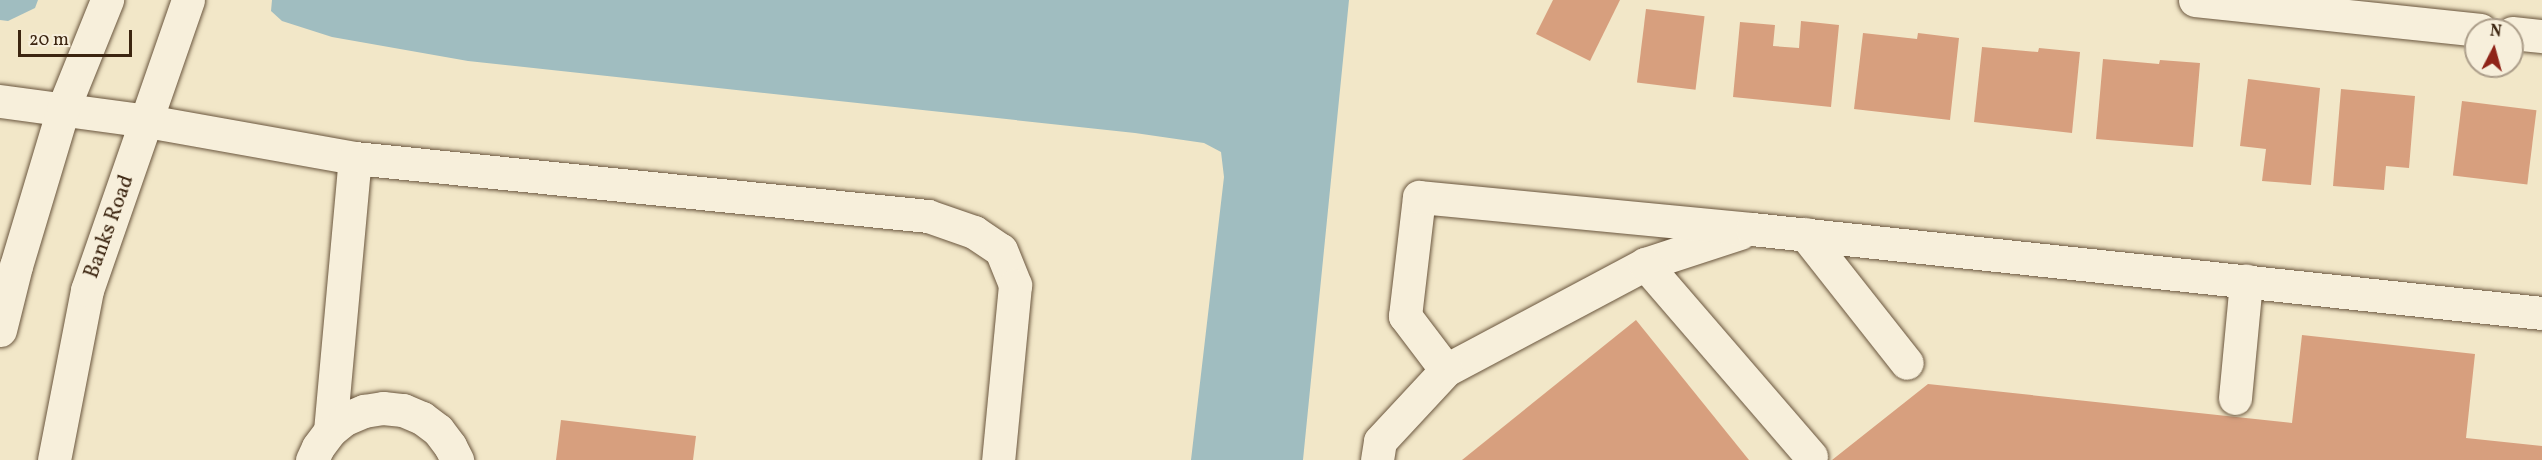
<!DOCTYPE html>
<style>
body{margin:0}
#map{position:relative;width:2542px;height:460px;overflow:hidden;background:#f2e7c8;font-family:Vollkorn,serif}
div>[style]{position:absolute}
.water>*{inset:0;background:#a0bdc0}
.building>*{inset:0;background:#d79f7e;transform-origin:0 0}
.roads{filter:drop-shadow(0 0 2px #6a563e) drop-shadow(0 0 2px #6a563e)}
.minor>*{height:33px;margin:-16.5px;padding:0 16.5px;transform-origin:16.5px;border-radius:16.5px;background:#f7efdb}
span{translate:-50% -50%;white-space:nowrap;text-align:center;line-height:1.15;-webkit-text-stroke:4.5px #f7efdb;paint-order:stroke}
.street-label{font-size:21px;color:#3c2510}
.north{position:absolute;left:2464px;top:18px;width:60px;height:60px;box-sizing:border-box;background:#f7efdb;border:2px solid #ac9e8a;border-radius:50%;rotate:6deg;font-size:16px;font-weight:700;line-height:24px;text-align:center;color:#3c2510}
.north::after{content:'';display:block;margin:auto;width:21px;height:27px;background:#8f2418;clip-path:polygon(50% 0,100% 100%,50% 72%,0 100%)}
.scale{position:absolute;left:18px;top:30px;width:114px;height:27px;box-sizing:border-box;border:3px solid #3c2510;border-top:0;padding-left:8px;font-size:18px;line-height:21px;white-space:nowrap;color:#3c2510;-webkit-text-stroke:4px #f7efdb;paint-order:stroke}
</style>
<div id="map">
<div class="water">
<div style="clip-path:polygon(0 0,38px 0,35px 8px,8px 21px,0 20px)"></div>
<div style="clip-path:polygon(272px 0,1349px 0,1303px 460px,1191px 460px,1224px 177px,1221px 152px,1204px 143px,1135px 133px,468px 61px,332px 37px,282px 21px,271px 11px)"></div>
</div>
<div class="building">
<div style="clip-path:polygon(1553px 0,1620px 0,1590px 61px,1536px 34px)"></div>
<div style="left:1646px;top:9px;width:59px;height:74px;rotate:7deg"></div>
<div style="clip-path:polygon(1801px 21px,1839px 25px,1831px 107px,1733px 97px,1740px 22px,1775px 25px,1773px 46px,1799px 48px)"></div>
<div style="clip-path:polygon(1863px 33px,1917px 39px,1918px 33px,1959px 38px,1950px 120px,1854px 109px)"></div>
<div style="clip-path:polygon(1982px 47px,2038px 52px,2039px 48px,2080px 52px,2072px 133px,1974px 122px)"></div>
<div style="clip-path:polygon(2103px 59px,2159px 64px,2160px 60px,2200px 63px,2193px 147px,2096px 139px)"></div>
<div style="clip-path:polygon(2248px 79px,2320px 88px,2311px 185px,2262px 181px,2266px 149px,2240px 146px)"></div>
<div style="clip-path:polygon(2341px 89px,2415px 96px,2409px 168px,2386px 166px,2384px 190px,2333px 186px)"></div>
<div style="left:2462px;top:101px;width:75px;height:75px;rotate:7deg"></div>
<div style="clip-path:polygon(1636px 320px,1749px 460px,1462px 460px)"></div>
<div style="clip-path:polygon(2302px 335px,2475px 354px,2466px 438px,2542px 446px,2542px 460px,1832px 460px,1928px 384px,2292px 423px)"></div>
<div style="clip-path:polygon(561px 420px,696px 436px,693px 460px,556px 460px)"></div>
</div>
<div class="roads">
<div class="minor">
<div style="left:2195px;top:0;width:287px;rotate:6deg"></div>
<div style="left:2512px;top:33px;width:30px;rotate:6deg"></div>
<div style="left:0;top:101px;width:148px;rotate:7.7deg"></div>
<div style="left:147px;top:121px;width:211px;rotate:10.1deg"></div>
<div style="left:355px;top:158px;width:576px;rotate:5.78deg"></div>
<div style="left:928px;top:216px;width:49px;rotate:19.2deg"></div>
<div style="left:974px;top:232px;width:32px;rotate:34deg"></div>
<div style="left:1001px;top:250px;width:38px;rotate:68deg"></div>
<div style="left:1015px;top:285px;width:176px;rotate:95.5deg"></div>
<div style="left:1805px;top:234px;width:164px;rotate:51.7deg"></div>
<div style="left:1645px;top:264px;width:100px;rotate:-18.1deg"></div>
<div style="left:0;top:330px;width:66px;rotate:-76deg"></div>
<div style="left:16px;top:266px;width:164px;rotate:-73.3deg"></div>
<div style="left:63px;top:109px;width:118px;rotate:-68deg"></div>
<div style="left:1446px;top:370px;width:225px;rotate:-28deg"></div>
<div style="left:1645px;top:264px;width:254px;rotate:49.2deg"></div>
<div style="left:2235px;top:398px;width:118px;rotate:-84.6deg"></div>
<div style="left:330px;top:431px;width:274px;rotate:-84.8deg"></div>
<div style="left:54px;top:460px;width:173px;rotate:-79deg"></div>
<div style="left:87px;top:290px;width:307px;rotate:-70.8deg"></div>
<div style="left:312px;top:460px;width:14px;rotate:-65deg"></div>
<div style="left:318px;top:447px;width:20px;rotate:-53deg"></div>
<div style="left:330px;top:431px;width:19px;rotate:-39deg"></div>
<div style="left:345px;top:419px;width:21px;rotate:-23deg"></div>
<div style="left:364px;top:411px;width:19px;rotate:-9deg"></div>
<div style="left:383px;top:408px;width:20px;rotate:6deg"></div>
<div style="left:403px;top:410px;width:21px;rotate:23deg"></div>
<div style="left:422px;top:418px;width:20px;rotate:37deg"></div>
<div style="left:438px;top:430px;width:20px;rotate:53deg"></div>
<div style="left:450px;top:446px;width:16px;rotate:63deg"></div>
<div style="left:1377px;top:460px;width:19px;rotate:-81deg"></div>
<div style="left:1380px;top:441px;width:97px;rotate:-47.1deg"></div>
<div style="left:1446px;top:370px;width:68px;rotate:-127.2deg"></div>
<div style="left:1405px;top:316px;width:120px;rotate:-83.3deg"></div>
<div style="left:1419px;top:197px;width:335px;rotate:5.5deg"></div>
<div style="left:1752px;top:229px;width:794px;rotate:6.07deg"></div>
</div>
</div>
<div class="street-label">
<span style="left:110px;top:227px;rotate:-70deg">Banks Road</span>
</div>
<div class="north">N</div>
<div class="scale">20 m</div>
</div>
